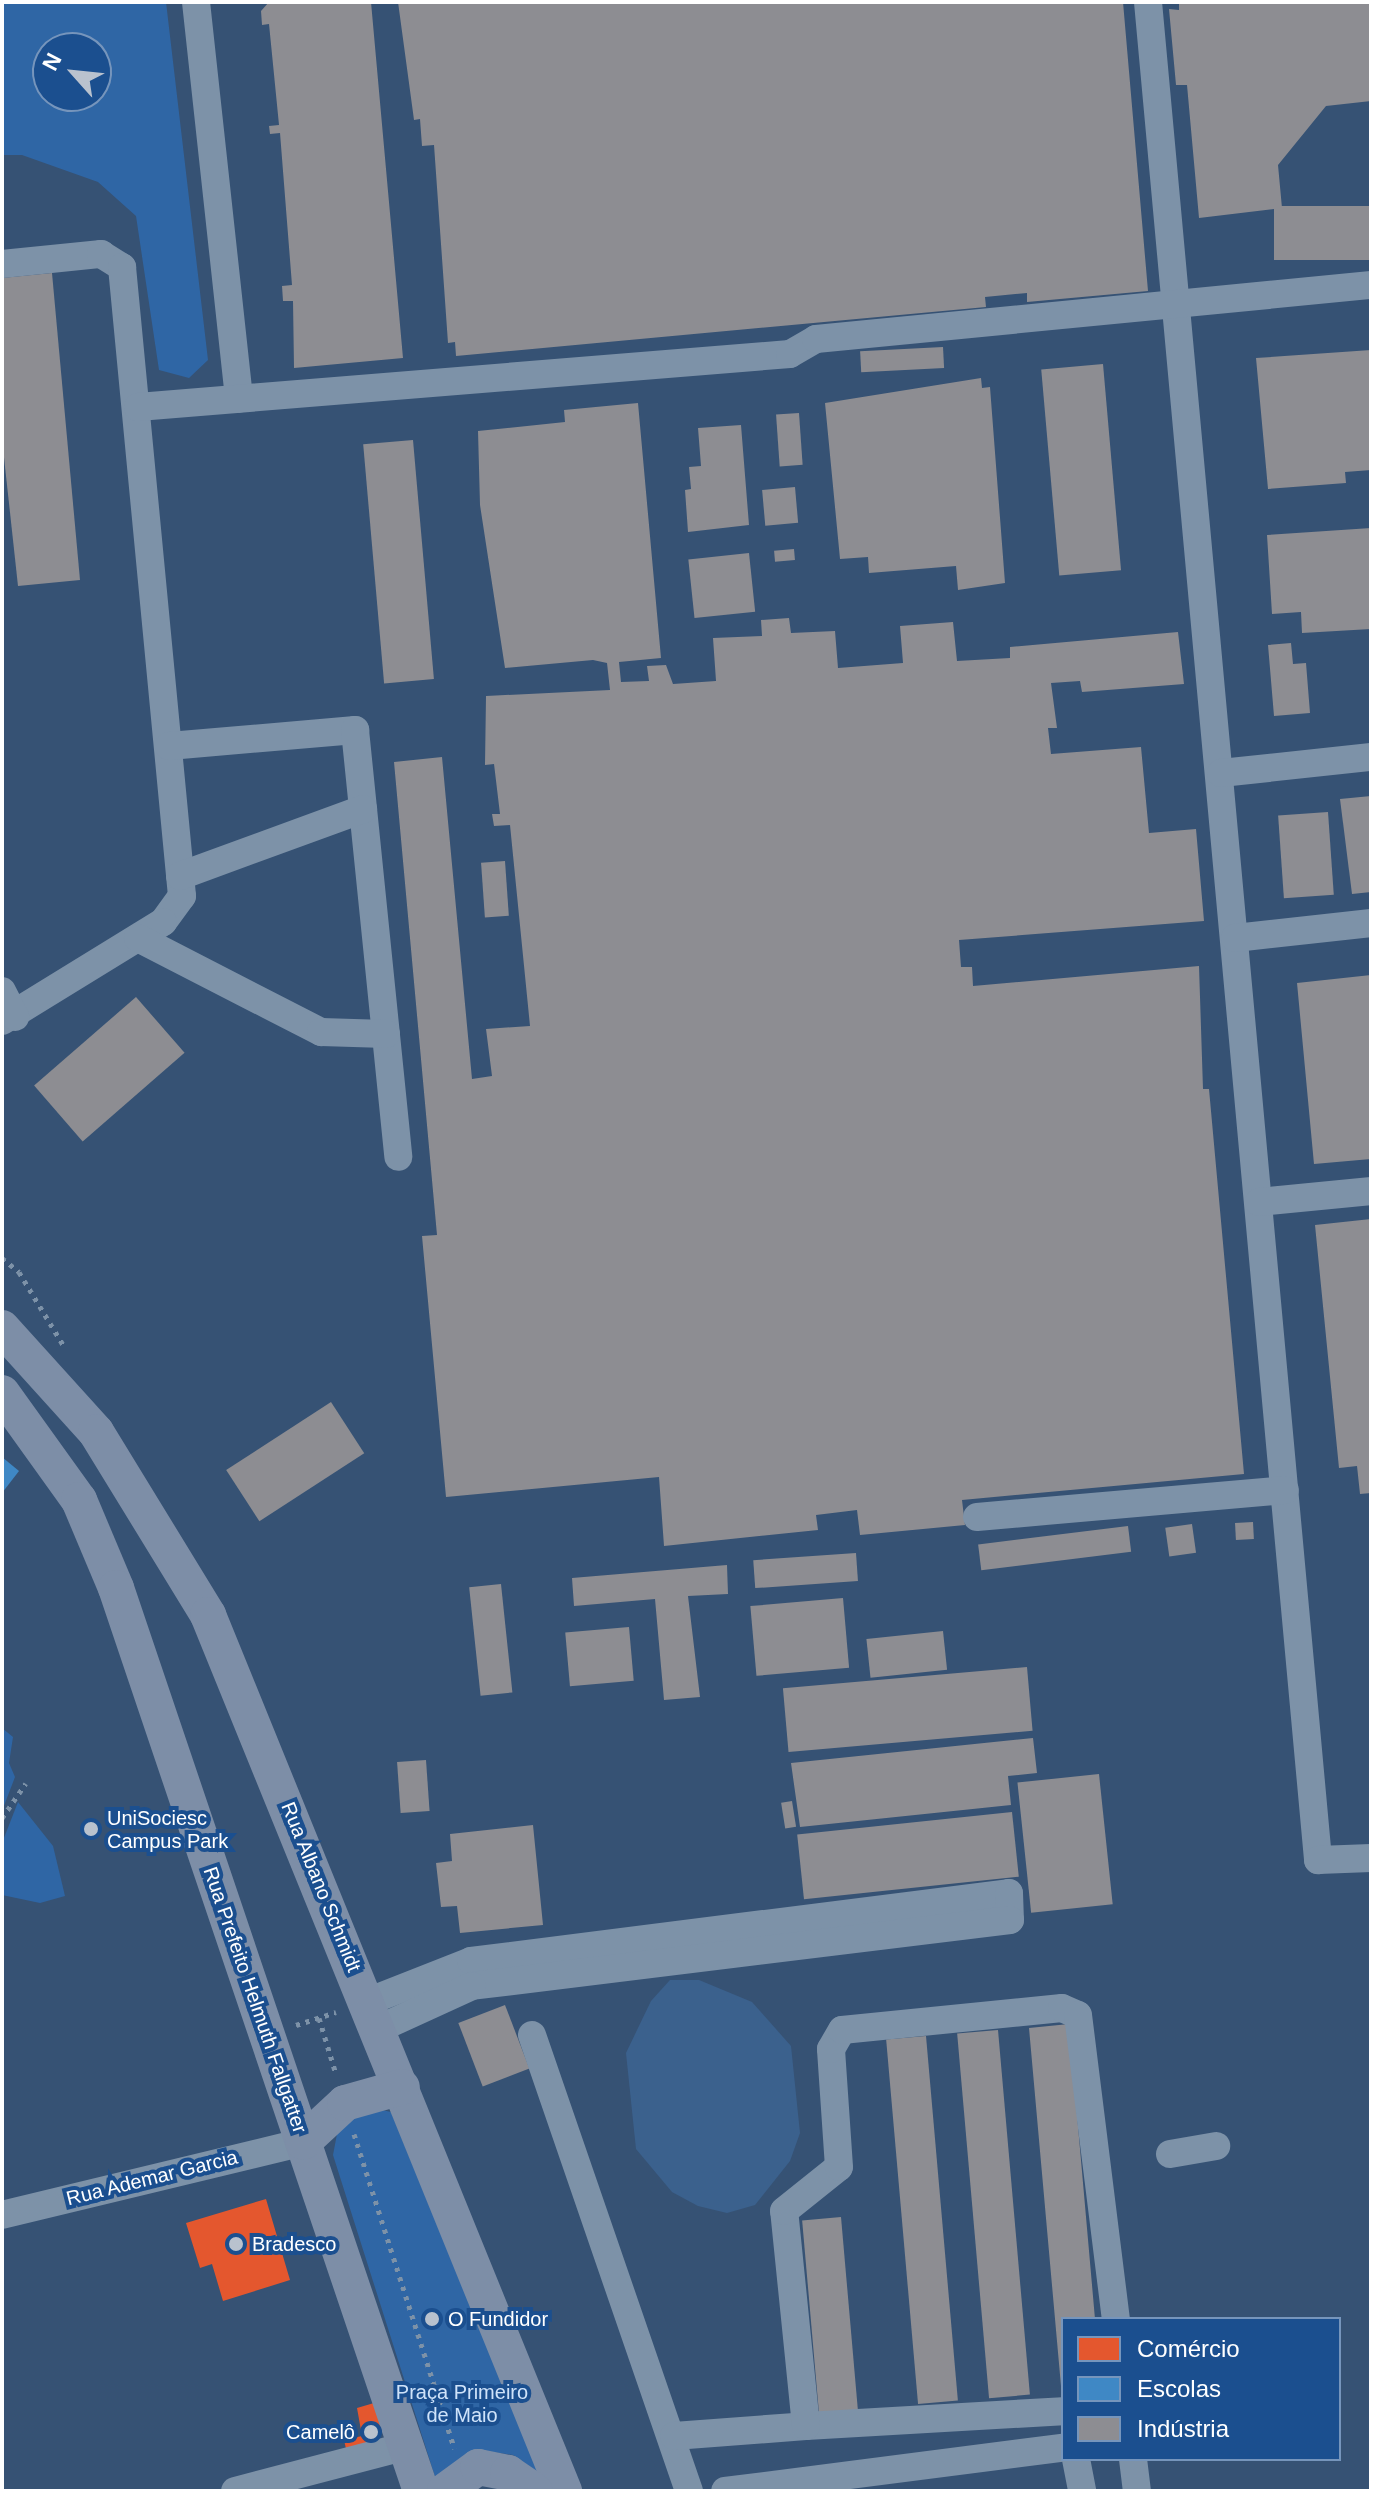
<!DOCTYPE html>
<meta charset="utf-8">
<style>
body{margin:0}
#map{position:relative;width:1373px;height:2493px;overflow:hidden;background:#365274;font-family:Arial,sans-serif}
div>[style]{position:absolute}
.green>*{inset:0;background:#2f66a5}
.water>*{inset:0;background:#3b618d}
.shops>*{inset:0;background:#e4572e}
.schools>*{inset:0;background:#3f88c5}
.industry>*{inset:0;background:#8d8d92;transform-origin:0 0}
.path>*{height:5px;margin-top:-2.5px;transform-origin:0;background:repeating-linear-gradient(90deg,#7d92a8 0 4px,transparent 0 10px)}
.minor>*{height:28px;margin:-14px;padding:0 14px;transform-origin:14px;border-radius:14px;background:#7d92a8}
.major>*{height:36px;margin:-18px;padding:0 18px;transform-origin:18px;border-radius:18px;background:#7d8ea7}
.dots>*{width:22px;height:22px;translate:-50% -50%;box-sizing:border-box;border:4px solid #1b4f8f;border-radius:50%}
span{translate:-50% -50%;white-space:nowrap;text-align:center;line-height:1.15;-webkit-text-stroke:8px #1b4f8f;paint-order:stroke}
.poi-label{font-size:20px;color:#fff}
.left{translate:0 -50%;text-align:left}
.right{translate:-100% -50%;text-align:right}
.street-label{font-size:20px;color:#fff}
.park-label{font-size:20px;color:#cfe3fa}
.frame{position:absolute;inset:0;border:4px solid #fff;pointer-events:none}
.legend{position:absolute;left:1061px;top:2317px;width:280px;height:144px;box-sizing:border-box;background:#1b4f8f;border:2px solid #7695bc;margin:0;padding:10px 14px;list-style:none;font-size:24px;color:#fff}
.legend li{display:flex;align-items:center;gap:16px;height:40px}
.legend b{width:40px;border:2px solid #7695bc}
.north{position:absolute;left:32px;top:32px;width:80px;height:80px;box-sizing:border-box;background:#1b4f8f;border:2px solid #7695bc;border-radius:50%;rotate:297deg;font-size:22px;font-weight:700;line-height:32px;text-align:center;color:#fff}
.north::after{content:'';display:block;margin:auto;width:28px;height:36px;background:#b9c2ce;clip-path:polygon(50% 0,100% 100%,50% 72%,0 100%)}
</style>
<div id="map">
<div class="green">
<div style="clip-path:polygon(evenodd,2px 2px,166px 2px,208px 360px,189px 378px,159px 370px,136px 216px,98px 182px,22px 155px,2px 155px,2px 2px,48px 48px,96px 48px,96px 96px,48px 96px,48px 48px)"></div>
<div style="clip-path:polygon(2px 1728px,13px 1737px,9px 1763px,15px 1777px,2px 1811px)"></div>
<div style="clip-path:polygon(18px 1802px,53px 1846px,65px 1896px,40px 1903px,2px 1895px,2px 1843px)"></div>
<div style="clip-path:polygon(382px 2110px,391px 2112px,538px 2472px,513px 2455px,485px 2451px,437px 2483px,333px 2155px,337px 2134px,354px 2116px)"></div>
</div>
<div class="water">
<div style="clip-path:polygon(670px 1980px,699px 1980px,752px 2002px,791px 2046px,800px 2133px,790px 2161px,755px 2205px,727px 2213px,698px 2206px,672px 2192px,636px 2149px,626px 2053px,651px 2001px)"></div>
</div>
<div class="shops">
<div style="clip-path:polygon(266px 2199px,290px 2280px,223px 2301px,212px 2264px,200px 2268px,186px 2223px)"></div>
<div style="clip-path:polygon(374px 2403px,381px 2427px,372px 2447px,347px 2453px,344px 2440px,362px 2436px,357px 2408px)"></div>
</div>
<div class="schools">
<div style="clip-path:polygon(2px 1457px,19px 1471px,2px 1493px)"></div>
</div>
<div class="industry">
<div style="clip-path:polygon(269px 2px,371px 2px,403px 358px,294px 368px,293px 301px,283px 301px,282px 286px,292px 285px,280px 133px,270px 134px,269px 126px,279px 125px,269px 24px,262px 25px,261px 11px)"></div>
<div style="clip-path:polygon(398px 2px,1123px 2px,1148px 291px,1027px 302px,1027px 293px,985px 297px,986px 307px,456px 356px,455px 342px,448px 343px,434px 145px,422px 146px,420px 119px,414px 120px)"></div>
<div style="clip-path:polygon(1179px 2px,1371px 2px,1371px 101px,1326px 106px,1278px 165px,1282px 208px,1199px 218px,1187px 85px,1176px 85px,1169px 9px,1179px 10px)"></div>
<div style="left:1371px;top:206px;width:54px;height:97px;rotate:90deg"></div>
<div style="clip-path:polygon(52px 273px,80px 580px,18px 586px,2px 439px,2px 278px)"></div>
<div style="left:943px;top:347px;width:21px;height:83px;rotate:87deg"></div>
<div style="clip-path:polygon(1371px 350px,1371px 470px,1345px 472px,1346px 483px,1268px 489px,1256px 358px)"></div>
<div style="left:1103px;top:364px;width:207px;height:62px;rotate:85deg"></div>
<div style="clip-path:polygon(981px 378px,982px 388px,990px 387px,1005px 583px,958px 590px,956px 566px,869px 573px,868px 557px,840px 559px,825px 403px)"></div>
<div style="clip-path:polygon(638px 403px,661px 658px,619px 662px,621px 682px,649px 681px,647px 666px,666px 665px,673px 684px,716px 681px,713px 638px,762px 636px,761px 620px,789px 618px,791px 633px,835px 631px,838px 668px,903px 663px,900px 626px,953px 622px,957px 661px,1010px 658px,1010px 647px,1178px 632px,1184px 684px,1082px 692px,1080px 681px,1051px 683px,1057px 728px,1048px 728px,1051px 754px,1141px 747px,1149px 833px,1196px 829px,1204px 921px,959px 940px,961px 967px,972px 967px,973px 986px,1199px 966px,1203px 1089px,1209px 1089px,1244px 1474px,962px 1500px,965px 1525px,860px 1535px,857px 1510px,816px 1515px,818px 1530px,664px 1546px,659px 1477px,446px 1497px,422px 1236px,437px 1235px,394px 762px,442px 757px,472px 1079px,492px 1076px,486px 1029px,530px 1026px,510px 825px,494px 826px,492px 814px,500px 814px,494px 764px,485px 765px,486px 696px,610px 690px,607px 663px,593px 660px,505px 668px,480px 505px,478px 431px,565px 422px,564px 410px)"></div>
<div style="left:799px;top:413px;width:52px;height:23px;rotate:86deg"></div>
<div style="clip-path:polygon(741px 425px,749px 525px,688px 532px,685px 490px,691px 489px,689px 467px,701px 466px,698px 428px)"></div>
<div style="left:413px;top:440px;width:240px;height:50px;rotate:85deg"></div>
<div style="left:795px;top:487px;width:36px;height:33px;rotate:85deg"></div>
<div style="clip-path:polygon(1371px 528px,1371px 629px,1302px 633px,1301px 612px,1272px 614px,1267px 535px)"></div>
<div style="left:794px;top:549px;width:11px;height:20px;rotate:85deg"></div>
<div style="left:749px;top:553px;width:59px;height:61px;rotate:84deg"></div>
<div style="clip-path:polygon(1291px 643px,1293px 664px,1306px 663px,1310px 713px,1274px 716px,1268px 645px)"></div>
<div style="clip-path:polygon(1371px 796px,1371px 892px,1352px 894px,1340px 799px)"></div>
<div style="left:1328px;top:812px;width:83px;height:50px;rotate:86deg"></div>
<div style="left:505px;top:861px;width:55px;height:24px;rotate:86deg"></div>
<div style="clip-path:polygon(1371px 975px,1371px 1159px,1314px 1164px,1297px 983px)"></div>
<div style="left:136px;top:997px;width:74px;height:135px;rotate:49deg"></div>
<div style="clip-path:polygon(1371px 1219px,1371px 1493px,1360px 1494px,1357px 1466px,1339px 1468px,1315px 1225px)"></div>
<div style="left:331px;top:1402px;width:61px;height:125px;rotate:57deg"></div>
<div style="left:1253px;top:1522px;width:17px;height:18px;rotate:87deg"></div>
<div style="left:1192px;top:1524px;width:29px;height:27px;rotate:82deg"></div>
<div style="left:1128px;top:1526px;width:26px;height:151px;rotate:83deg"></div>
<div style="left:856px;top:1553px;width:28px;height:103px;rotate:86deg"></div>
<div style="clip-path:polygon(727px 1565px,728px 1594px,688px 1596px,700px 1697px,664px 1700px,655px 1599px,574px 1606px,572px 1578px)"></div>
<div style="left:501px;top:1584px;width:109px;height:32px;rotate:84deg"></div>
<div style="left:843px;top:1598px;width:70px;height:93px;rotate:85deg"></div>
<div style="left:629px;top:1627px;width:54px;height:64px;rotate:85deg"></div>
<div style="left:943px;top:1631px;width:39px;height:77px;rotate:84deg"></div>
<div style="left:1027px;top:1667px;width:64px;height:245px;rotate:85deg"></div>
<div style="clip-path:polygon(1033px 1738px,1037px 1773px,1008px 1776px,1011px 1805px,800px 1827px,791px 1763px)"></div>
<div style="left:426px;top:1760px;width:51px;height:29px;rotate:86deg"></div>
<div style="left:1099px;top:1774px;width:131px;height:82px;rotate:84deg"></div>
<div style="left:792px;top:1801px;width:26px;height:11px;rotate:81deg"></div>
<div style="left:1012px;top:1812px;width:65px;height:216px;rotate:84deg"></div>
<div style="clip-path:polygon(533px 1825px,543px 1925px,460px 1933px,457px 1906px,441px 1907px,436px 1863px,452px 1861px,450px 1834px)"></div>
<div style="left:505px;top:2005px;width:68px;height:50px;rotate:69deg"></div>
<div style="clip-path:polygon(1069px 2024px,1095px 2319px,1063px 2319px,1061px 2386px,1029px 2028px)"></div>
<div style="left:998px;top:2030px;width:366px;height:41px;rotate:85deg"></div>
<div style="left:926px;top:2036px;width:366px;height:40px;rotate:85deg"></div>
<div style="left:841px;top:2217px;width:195px;height:39px;rotate:85deg"></div>
</div>
<div class="path">
<div style="left:2px;top:1258px;width:22px;rotate:39deg"></div>
<div style="left:19px;top:1272px;width:89px;rotate:58.8deg"></div>
<div style="left:2px;top:1818px;width:42px;rotate:-55.6deg"></div>
<div style="left:319px;top:2018px;width:59px;rotate:73.1deg"></div>
<div style="left:296px;top:2025px;width:42px;rotate:-18deg"></div>
<div style="left:354px;top:2134px;width:330px;rotate:72.3deg"></div>
</div>
<div class="minor">
<div style="left:196px;top:2px;width:399px;rotate:83.8deg"></div>
<div style="left:1148px;top:2px;width:1866px;rotate:84.77deg"></div>
<div style="left:1318px;top:1860px;width:53px;rotate:-2.2deg"></div>
<div style="left:2px;top:264px;width:100px;rotate:-5.8deg"></div>
<div style="left:101px;top:254px;width:25px;rotate:32deg"></div>
<div style="left:122px;top:267px;width:632px;rotate:84.55deg"></div>
<div style="left:182px;top:896px;width:32px;rotate:126deg"></div>
<div style="left:163px;top:922px;width:189px;rotate:148.4deg"></div>
<div style="left:138px;top:407px;width:654px;rotate:-4.65deg"></div>
<div style="left:790px;top:354px;width:30px;rotate:-30deg"></div>
<div style="left:816px;top:339px;width:558px;rotate:-5.56deg"></div>
<div style="left:169px;top:746px;width:187px;rotate:-4.9deg"></div>
<div style="left:355px;top:730px;width:429px;rotate:84.2deg"></div>
<div style="left:1221px;top:773px;width:151px;rotate:-6.1deg"></div>
<div style="left:180px;top:876px;width:195px;rotate:-20.1deg"></div>
<div style="left:138px;top:938px;width:206px;rotate:27.2deg"></div>
<div style="left:321px;top:1032px;width:65px;rotate:1.8deg"></div>
<div style="left:1235px;top:938px;width:137px;rotate:-6.3deg"></div>
<div style="left:2px;top:991px;width:29px;rotate:63deg"></div>
<div style="left:1259px;top:1202px;width:113px;rotate:-5.6deg"></div>
<div style="left:977px;top:1517px;width:309px;rotate:-5deg"></div>
<div style="left:367px;top:2002px;width:112px;rotate:-21.5deg"></div>
<div style="left:471px;top:1961px;width:542px;rotate:-7.2deg"></div>
<div style="left:1009px;top:1893px;width:27px;rotate:88deg"></div>
<div style="left:1010px;top:1920px;width:542px;rotate:173.01deg"></div>
<div style="left:472px;top:1986px;width:103px;rotate:155.4deg"></div>
<div style="left:532px;top:2035px;width:482px;rotate:71deg"></div>
<div style="left:1170px;top:2154px;width:47px;rotate:-9.9deg"></div>
<div style="left:2px;top:2215px;width:310px;rotate:-13.6deg"></div>
<div style="left:806px;top:2426px;width:257px;rotate:-3.3deg"></div>
<div style="left:674px;top:2436px;width:132px;rotate:-4.3deg"></div>
<div style="left:806px;top:2426px;width:216px;rotate:-95.8deg"></div>
<div style="left:784px;top:2211px;width:70px;rotate:-38.7deg"></div>
<div style="left:839px;top:2167px;width:118px;rotate:-93.9deg"></div>
<div style="left:831px;top:2049px;width:22px;rotate:-60deg"></div>
<div style="left:842px;top:2030px;width:221px;rotate:-5.7deg"></div>
<div style="left:1062px;top:2008px;width:17px;rotate:24deg"></div>
<div style="left:1078px;top:2015px;width:306px;rotate:82.9deg"></div>
<div style="left:1076px;top:2459px;width:33px;rotate:79deg"></div>
<div style="left:1133px;top:2459px;width:32px;rotate:83deg"></div>
<div style="left:235px;top:2491px;width:177px;rotate:-14.7deg"></div>
<div style="left:725px;top:2491px;width:341px;rotate:-7.3deg"></div>
</div>
<div class="major">
<div style="left:2px;top:1328px;width:140px;rotate:47.9deg"></div>
<div style="left:96px;top:1432px;width:215px;rotate:58.5deg"></div>
<div style="left:208px;top:1615px;width:946px;rotate:67.88deg"></div>
<div style="left:2px;top:1393px;width:132px;rotate:54.3deg"></div>
<div style="left:79px;top:1500px;width:95px;rotate:67.2deg"></div>
<div style="left:116px;top:1588px;width:953px;rotate:71.34deg"></div>
<div style="left:303px;top:2142px;width:57px;rotate:-42.9deg"></div>
<div style="left:345px;top:2103px;width:59px;rotate:-15.7deg"></div>
<div style="left:445px;top:2491px;width:41px;rotate:-36deg"></div>
<div style="left:478px;top:2467px;width:31px;rotate:11deg"></div>
<div style="left:508px;top:2473px;width:32px;rotate:34deg"></div>
</div>
<div class="dots">
<div style="left:91px;top:1829px;background:#b9c2ce"></div>
<div style="left:236px;top:2244px;background:#b9c2ce"></div>
<div style="left:432px;top:2319px;background:#b9c2ce"></div>
<div style="left:371px;top:2432px;background:#b9c2ce"></div>
</div>
<div class="poi-label">
<span class="left" style="left:107px;top:1830px">UniSociesc<br>Campus Park</span>
<span class="left" style="left:252px;top:2244px">Bradesco</span>
<span class="left" style="left:448px;top:2319px">O Fundidor</span>
<span class="right" style="left:355px;top:2432px">Camelô</span>
</div>
<div class="street-label">
<span style="left:321px;top:1887px;rotate:68deg">Rua Albano Schmidt</span>
<span style="left:255px;top:2000px;rotate:71deg">Rua Prefeito Helmuth Fallgatter</span>
<span style="left:152px;top:2178px;rotate:-14deg">Rua Ademar Garcia</span>
</div>
<div class="park-label">
<span style="left:462px;top:2404px">Praça Primeiro<br>de Maio</span>
</div>
<div class="frame"></div>
<ul class="legend">
<li><b style="height:22px;background:#e4572e"></b>Comércio</li>
<li><b style="height:22px;background:#3f88c5"></b>Escolas</li>
<li><b style="height:22px;background:#8d8d92"></b>Indústria</li>
</ul>
<div class="north">N</div>
</div>
